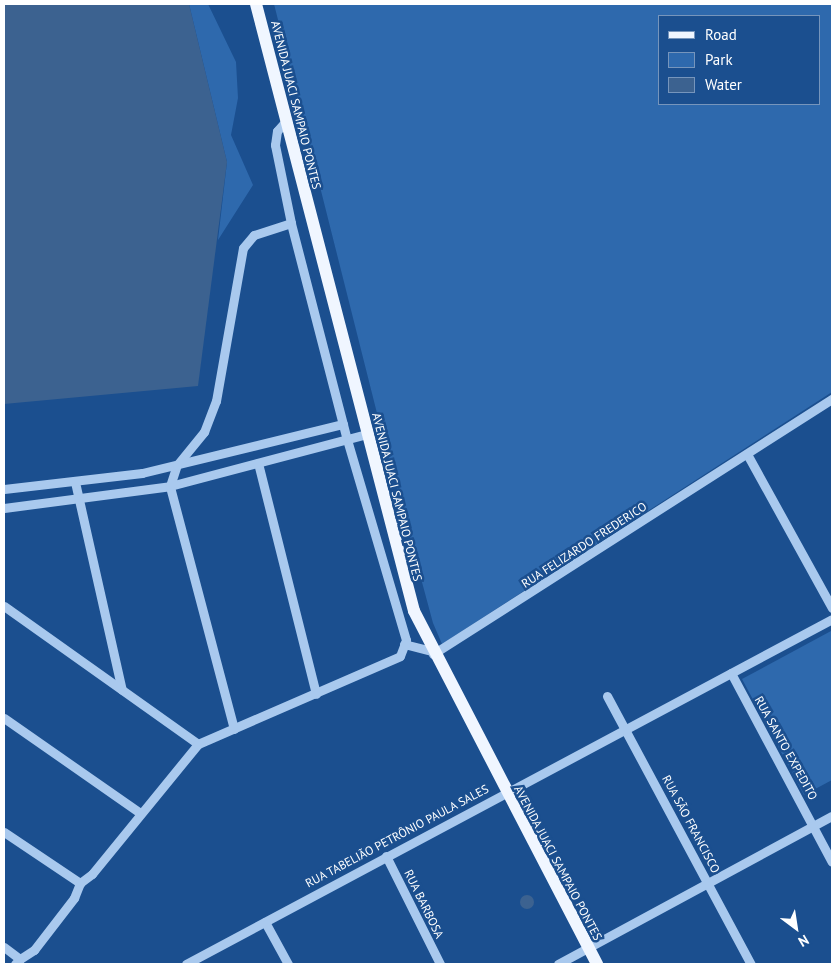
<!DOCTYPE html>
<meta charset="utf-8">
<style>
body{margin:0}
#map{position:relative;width:836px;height:968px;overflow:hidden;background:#1b4f8f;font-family:"PT Sans",sans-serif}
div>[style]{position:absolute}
.green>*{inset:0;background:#2e69ad}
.water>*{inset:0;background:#3c6290}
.round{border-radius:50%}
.minor>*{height:9px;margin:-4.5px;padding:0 4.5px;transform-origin:4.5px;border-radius:4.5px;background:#a9c9ee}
.major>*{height:12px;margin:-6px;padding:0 6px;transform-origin:6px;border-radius:6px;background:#f0f6ff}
span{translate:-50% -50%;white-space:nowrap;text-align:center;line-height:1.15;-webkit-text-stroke:5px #1b4f8f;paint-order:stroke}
.street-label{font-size:12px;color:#fff}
.frame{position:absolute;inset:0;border:5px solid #fff;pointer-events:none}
.legend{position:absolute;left:658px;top:15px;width:162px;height:90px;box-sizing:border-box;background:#1b4f8f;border:1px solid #7695bc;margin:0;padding:6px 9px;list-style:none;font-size:15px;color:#fff}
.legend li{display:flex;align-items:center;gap:10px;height:25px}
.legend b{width:25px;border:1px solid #7695bc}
.north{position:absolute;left:771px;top:903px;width:50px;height:50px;-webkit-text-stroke:4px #1b4f8f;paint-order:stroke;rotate:149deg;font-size:14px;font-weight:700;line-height:20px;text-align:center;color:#fff}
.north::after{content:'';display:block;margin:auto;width:18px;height:22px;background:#fff;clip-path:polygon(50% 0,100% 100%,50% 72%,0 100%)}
</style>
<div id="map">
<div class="green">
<div style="clip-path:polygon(189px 4px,208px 4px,236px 62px,238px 98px,231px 135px,253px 185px,218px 240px,227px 162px)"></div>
<div style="clip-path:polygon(evenodd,274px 4px,832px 4px,832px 392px,442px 644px,433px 623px,385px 445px,274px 4px,660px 16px,820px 16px,820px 104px,660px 104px,660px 16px)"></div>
<div style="clip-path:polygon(831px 631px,832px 780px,804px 795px,742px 679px)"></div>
</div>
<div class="water">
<div style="clip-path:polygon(4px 4px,189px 4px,227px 162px,198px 386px,4px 404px)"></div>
<div class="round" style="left:520px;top:895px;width:14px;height:14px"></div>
</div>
<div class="minor">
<div style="left:747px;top:454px;width:176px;rotate:61.1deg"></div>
<div style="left:258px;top:463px;width:238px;rotate:75.9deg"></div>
<div style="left:75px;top:482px;width:213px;rotate:77.3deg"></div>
<div style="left:4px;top:489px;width:139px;rotate:-6.6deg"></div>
<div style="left:142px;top:473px;width:207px;rotate:-13.7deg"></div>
<div style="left:4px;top:508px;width:167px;rotate:-7.5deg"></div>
<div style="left:170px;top:486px;width:204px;rotate:-14.8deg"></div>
<div style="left:4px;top:606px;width:238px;rotate:35.4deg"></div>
<div style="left:404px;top:644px;width:29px;rotate:14deg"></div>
<div style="left:433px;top:654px;width:474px;rotate:-32.6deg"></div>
<div style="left:731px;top:673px;width:214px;rotate:61.9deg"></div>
<div style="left:607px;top:696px;width:304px;rotate:61.8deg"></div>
<div style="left:4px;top:718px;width:166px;rotate:34.9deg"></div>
<div style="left:234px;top:729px;width:251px;rotate:-104.8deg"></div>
<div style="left:170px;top:486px;width:22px;rotate:-72deg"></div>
<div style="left:177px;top:465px;width:43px;rotate:-50.7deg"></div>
<div style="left:204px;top:432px;width:33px;rotate:-69deg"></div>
<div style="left:216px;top:401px;width:155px;rotate:-80deg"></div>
<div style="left:243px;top:248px;width:17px;rotate:-50deg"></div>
<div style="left:254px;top:235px;width:39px;rotate:-18deg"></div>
<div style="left:4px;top:832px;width:92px;rotate:33.9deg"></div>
<div style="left:80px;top:883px;width:15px;rotate:-37deg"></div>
<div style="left:92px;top:874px;width:168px;rotate:-50.8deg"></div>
<div style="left:198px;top:744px;width:220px;rotate:-23.5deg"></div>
<div style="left:400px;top:656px;width:17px;rotate:-69deg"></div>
<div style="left:406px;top:640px;width:209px;rotate:-106.4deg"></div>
<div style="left:347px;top:440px;width:224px;rotate:-104.5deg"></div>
<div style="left:291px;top:223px;width:80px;rotate:-101.6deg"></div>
<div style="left:275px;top:145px;width:14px;rotate:-82deg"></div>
<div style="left:277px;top:131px;width:13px;rotate:-48deg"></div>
<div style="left:386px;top:856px;width:121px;rotate:63.4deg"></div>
<div style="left:265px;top:922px;width:48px;rotate:61.3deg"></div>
<div style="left:4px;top:947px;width:20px;rotate:37deg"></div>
<div style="left:20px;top:959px;width:7px;rotate:135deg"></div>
<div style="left:20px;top:959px;width:17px;rotate:-33deg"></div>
<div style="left:34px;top:950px;width:66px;rotate:-52.4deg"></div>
<div style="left:74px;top:898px;width:16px;rotate:-68deg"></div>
<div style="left:186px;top:964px;width:732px;rotate:-28.1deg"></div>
<div style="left:558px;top:964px;width:311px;rotate:-28.4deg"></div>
</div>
<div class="major">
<div style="left:256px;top:4px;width:627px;rotate:75.41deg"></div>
<div style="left:414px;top:611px;width:398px;rotate:62.6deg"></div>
</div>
<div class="street-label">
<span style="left:296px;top:105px;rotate:76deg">AVENIDA JUACI SAMPAIO PONTES</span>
<span style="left:397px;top:497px;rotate:76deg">AVENIDA JUACI SAMPAIO PONTES</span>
<span style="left:584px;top:545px;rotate:-33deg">RUA FELIZARDO FREDERICO</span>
<span style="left:786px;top:748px;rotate:61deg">RUA SANTO EXPEDITO</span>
<span style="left:691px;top:824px;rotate:62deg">RUA SÃO FRANCISCO</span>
<span style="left:397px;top:836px;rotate:-28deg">RUA TABELIÃO PETRÔNIO PAULA SALES</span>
<span style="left:558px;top:863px;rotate:62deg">AVENIDA JUACI SAMPAIO PONTES</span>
<span style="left:424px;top:904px;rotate:64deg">RUA BARBOSA</span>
</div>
<div class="frame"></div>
<ul class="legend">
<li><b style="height:6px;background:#f0f6ff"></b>Road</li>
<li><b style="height:14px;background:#2e69ad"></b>Park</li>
<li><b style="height:14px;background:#3c6290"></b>Water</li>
</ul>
<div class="north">N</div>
</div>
